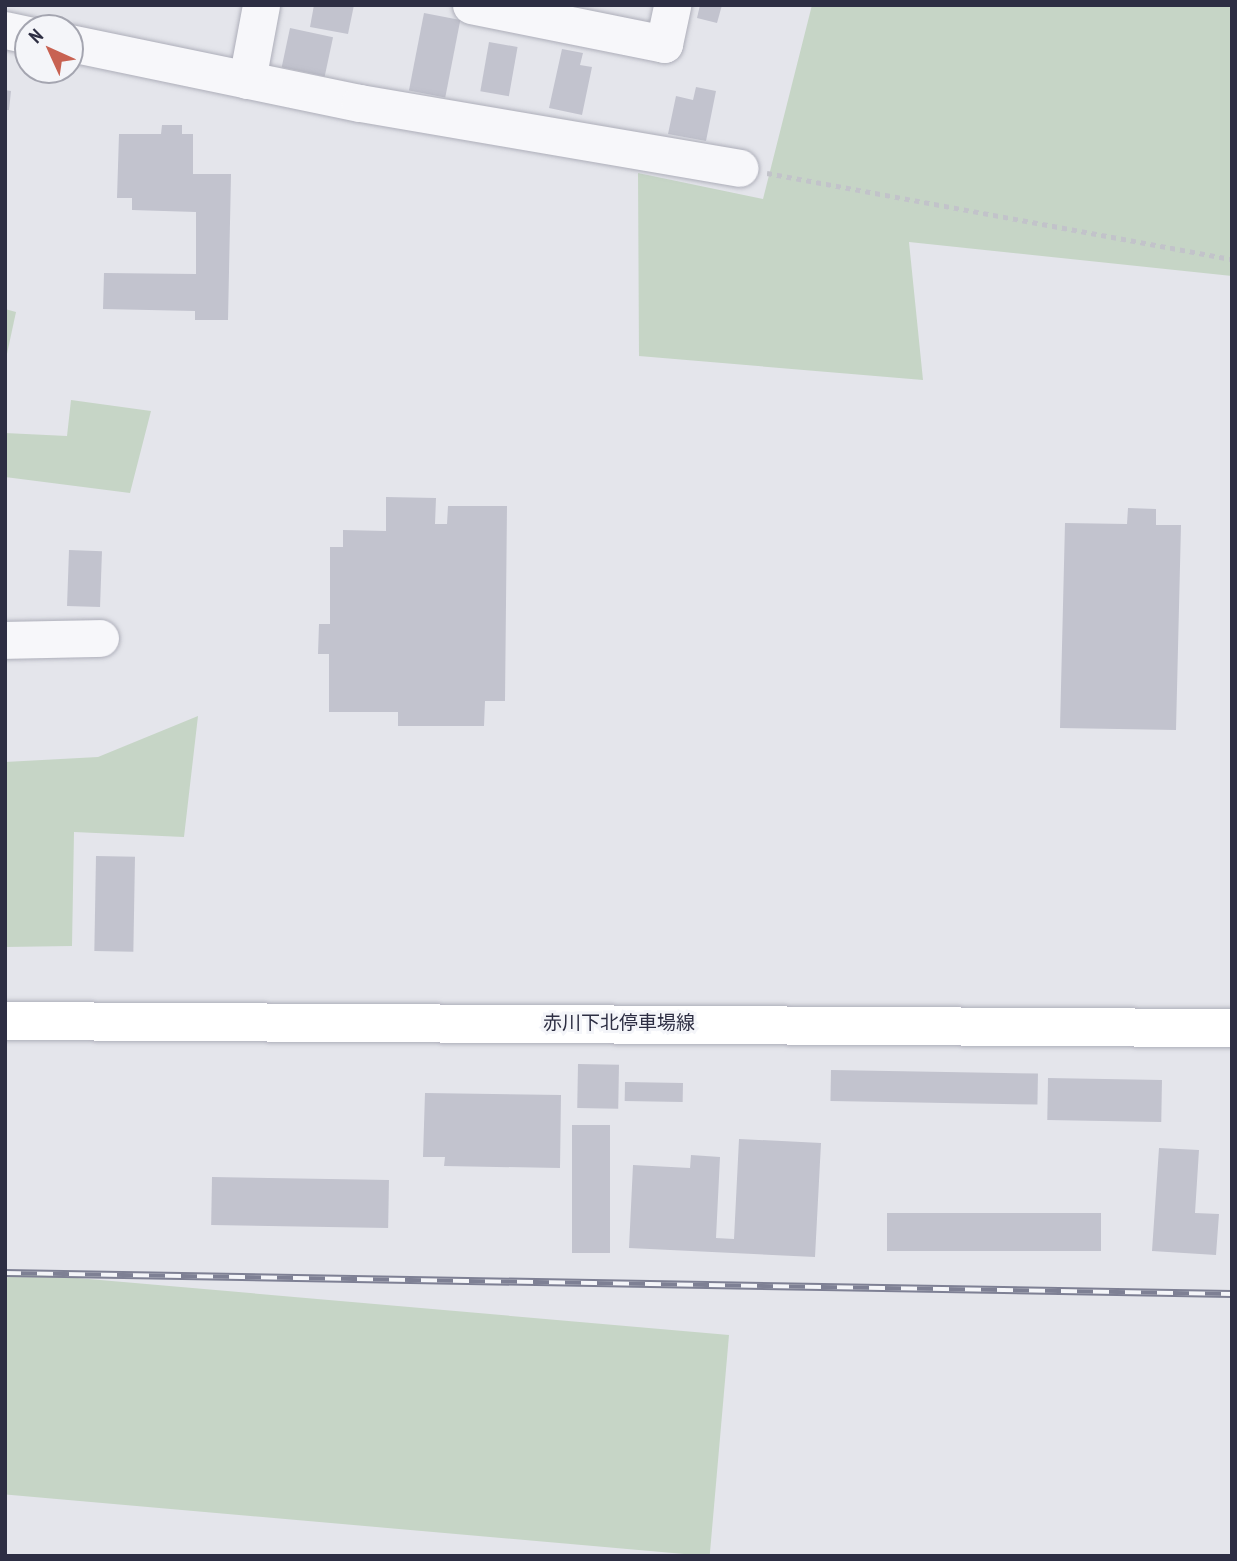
<!DOCTYPE html>
<meta charset="utf-8">
<style>
body{margin:0}
#map{position:relative;width:1237px;height:1561px;overflow:hidden;background:#e4e5eb;font-family:"PT Sans Narrow","Noto Sans JP",sans-serif}
div>[style]{position:absolute}
.green>*{inset:0;background:#c6d5c6;transform-origin:0 0}
.building>*{inset:0;background:#c2c3ce;transform-origin:0 0}
.path>*{height:4.5px;margin-top:-2.25px;transform-origin:0;background:repeating-linear-gradient(90deg,#c2c3ca 0 5px,transparent 0 10px)}
.roads{filter:drop-shadow(0 0 2px #adaeb9) drop-shadow(0 0 2px #adaeb9)}
.minor>*{height:37px;margin:-18.5px;padding:0 18.5px;transform-origin:18.5px;border-radius:18.5px;background:#f7f7fa}
.major>*{height:38px;margin:-19px;padding:0 19px;transform-origin:19px;border-radius:19px;background:#fff}
.rail>*{height:8px;margin-top:-4px;transform-origin:0;background:repeating-linear-gradient(90deg,#f4f5f9 0 16px,#7e8094 0 32px);box-sizing:border-box;border-block:2px solid #7e8094}
span{translate:-50% -50%;white-space:nowrap;text-align:center;line-height:1.15;-webkit-text-stroke:6px #f4f5f9;paint-order:stroke}
.street-label{font-size:19px;color:#2d2e43}
.frame{position:absolute;inset:0;border:7px solid #2d2e43;pointer-events:none}
.north{position:absolute;left:14px;top:14px;width:70px;height:70px;box-sizing:border-box;background:#f4f5f9;border:2px solid #a4a5b0;border-radius:50%;rotate:315deg;font-size:19px;font-weight:700;line-height:28px;text-align:center;color:#2d2e43}
.north::after{content:'';display:block;margin:auto;width:24px;height:32px;background:#c86252;clip-path:polygon(50% 0,100% 100%,50% 72%,0 100%)}
</style>
<div id="map">
<div class="green">
<div style="clip-path:polygon(812px 5px,1232px 5px,1232px 276px,909px 242px,923px 380px,639px 356px,638px 173px,763px 199px)"></div>
<div style="clip-path:polygon(5px 309px,16px 312px,5px 363px)"></div>
<div style="clip-path:polygon(71px 400px,151px 411px,130px 493px,5px 477px,5px 433px,67px 436px)"></div>
<div style="clip-path:polygon(198px 716px,184px 837px,74px 832px,72px 946px,5px 947px,5px 762px,98px 757px)"></div>
<div style="left:729px;top:1335px;width:222px;height:724px;rotate:95deg"></div>
</div>
<div class="building">
<div style="clip-path:polygon(314px 5px,354px 5px,348px 34px,310px 27px)"></div>
<div style="clip-path:polygon(700px 5px,722px 5px,717px 23px,697px 18px)"></div>
<div style="left:424px;top:13px;width:37px;height:79px;rotate:11deg"></div>
<div style="left:290px;top:28px;width:44px;height:40px;rotate:12deg"></div>
<div style="left:489px;top:42px;width:29px;height:50px;rotate:10deg"></div>
<div style="clip-path:polygon(562px 49px,583px 53px,580px 65px,592px 67px,582px 115px,549px 108px)"></div>
<div style="clip-path:polygon(696px 87px,716px 91px,706px 141px,668px 134px,676px 96px,693px 100px)"></div>
<div style="clip-path:polygon(5px 90px,11px 91px,9px 110px,5px 110px)"></div>
<div style="clip-path:polygon(162px 125px,182px 125px,182px 134px,193px 134px,193px 174px,231px 174px,228px 320px,195px 320px,195px 311px,103px 309px,104px 273px,196px 274px,196px 212px,132px 210px,132px 198px,117px 198px,119px 134px,161px 134px)"></div>
<div style="clip-path:polygon(386px 497px,436px 498px,435px 524px,447px 524px,448px 506px,507px 506px,505px 701px,485px 701px,484px 726px,398px 726px,398px 712px,329px 712px,329px 654px,318px 654px,319px 624px,330px 624px,330px 547px,343px 547px,343px 530px,386px 531px)"></div>
<div style="clip-path:polygon(1128px 508px,1156px 509px,1156px 525px,1181px 525px,1176px 730px,1060px 728px,1065px 523px,1127px 524px)"></div>
<div style="left:69px;top:550px;width:33px;height:56px;rotate:2deg"></div>
<div style="left:96px;top:856px;width:39px;height:95px;rotate:1deg"></div>
<div style="left:578px;top:1064px;width:41px;height:44px;rotate:1deg"></div>
<div style="left:831px;top:1070px;width:207px;height:31px;rotate:1deg"></div>
<div style="left:1048px;top:1078px;width:114px;height:42px;rotate:1deg"></div>
<div style="left:625px;top:1082px;width:58px;height:19px;rotate:1deg"></div>
<div style="clip-path:polygon(425px 1093px,561px 1095px,560px 1168px,444px 1166px,445px 1157px,423px 1157px)"></div>
<div style="left:572px;top:1125px;width:38px;height:128px"></div>
<div style="clip-path:polygon(739px 1139px,821px 1143px,815px 1257px,629px 1248px,633px 1165px,690px 1168px,691px 1155px,720px 1157px,716px 1238px,734px 1239px)"></div>
<div style="clip-path:polygon(1159px 1148px,1199px 1150px,1195px 1213px,1219px 1214px,1216px 1255px,1152px 1251px)"></div>
<div style="left:212px;top:1177px;width:177px;height:48px;rotate:1deg"></div>
<div style="left:887px;top:1213px;width:214px;height:38px"></div>
</div>
<div class="path">
<div style="left:767px;top:173px;width:473px;rotate:10.5deg"></div>
</div>
<div class="roads">
<div class="minor">
<div style="left:471px;top:5px;width:197px;rotate:11.4deg"></div>
<div style="left:664px;top:44px;width:40px;rotate:-78deg"></div>
<div style="left:5px;top:30px;width:24px;rotate:12deg"></div>
<div style="left:70px;top:43px;width:296px;rotate:11.7deg"></div>
<div style="left:360px;top:103px;width:385px;rotate:9.7deg"></div>
<div style="left:247px;top:80px;width:76px;rotate:-79.4deg"></div>
<div style="left:5px;top:640px;width:95px;rotate:-1.2deg"></div>
</div>
<div class="major">
<div style="left:5px;top:1021px;width:1227px;rotate:0.33deg"></div>
</div>
</div>
<div class="rail">
<div style="left:5px;top:1273px;width:1227px;rotate:0.98deg"></div>
</div>
<div class="street-label">
<span style="left:619px;top:1023px">赤川下北停車場線</span>
</div>
<div class="frame"></div>
<div class="north">N</div>
</div>
